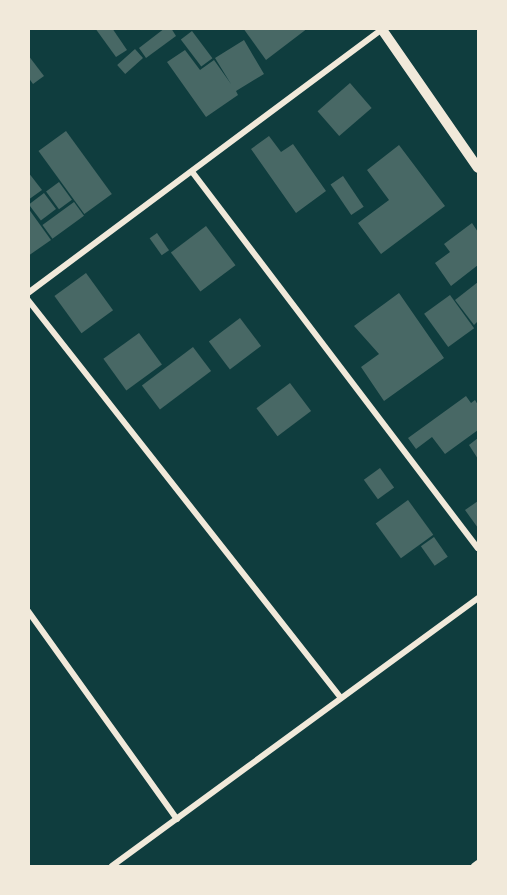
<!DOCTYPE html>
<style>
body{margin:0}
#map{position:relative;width:507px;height:895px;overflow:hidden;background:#0f3d3e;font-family:"Source Sans 3",sans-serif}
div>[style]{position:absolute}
.building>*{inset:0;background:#486865;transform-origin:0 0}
.minor>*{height:6px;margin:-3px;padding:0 3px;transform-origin:3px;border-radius:3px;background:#f1e9da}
.tertiary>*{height:10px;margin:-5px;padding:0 5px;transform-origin:5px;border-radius:5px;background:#f1e9da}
span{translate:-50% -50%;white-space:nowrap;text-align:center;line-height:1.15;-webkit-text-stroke:5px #f1e9da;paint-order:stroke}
.frame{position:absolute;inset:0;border:30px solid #f1e9da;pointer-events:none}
</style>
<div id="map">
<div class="building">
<div style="clip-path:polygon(95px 28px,112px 28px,127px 50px,116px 57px)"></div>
<div style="clip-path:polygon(165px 28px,171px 28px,176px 36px,146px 58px,139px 48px)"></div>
<div style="clip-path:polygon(243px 28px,308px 28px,266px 60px)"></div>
<div style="left:192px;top:31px;width:34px;height:14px;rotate:53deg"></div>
<div style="clip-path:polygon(244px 40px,264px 74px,236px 91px,238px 95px,206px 117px,167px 62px,185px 50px,200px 70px,214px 60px,231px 84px,215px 58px)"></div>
<div style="left:135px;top:49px;width:12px;height:24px;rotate:48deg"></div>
<div style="clip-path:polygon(28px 55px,44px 76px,33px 84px,28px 77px)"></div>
<div style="left:350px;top:83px;width:33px;height:43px;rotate:49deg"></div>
<div style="left:66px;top:131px;width:78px;height:34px;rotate:54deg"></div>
<div style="clip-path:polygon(269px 136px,281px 152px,293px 144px,326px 191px,296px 213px,251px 149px)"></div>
<div style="clip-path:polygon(399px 145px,445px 206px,381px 254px,358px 223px,389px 200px,367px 170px)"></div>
<div style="clip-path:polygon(28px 172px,42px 190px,28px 200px)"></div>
<div style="left:343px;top:176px;width:37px;height:15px;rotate:56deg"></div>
<div style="left:59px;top:182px;width:22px;height:16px;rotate:54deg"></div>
<div style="left:44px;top:193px;width:20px;height:19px;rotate:53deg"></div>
<div style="left:74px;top:202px;width:17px;height:39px;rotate:54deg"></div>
<div style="clip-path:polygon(28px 208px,51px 240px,28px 256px)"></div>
<div style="clip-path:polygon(472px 223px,478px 232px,478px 265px,451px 286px,435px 263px,450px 252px,444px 244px)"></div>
<div style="left:206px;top:226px;width:49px;height:44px;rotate:53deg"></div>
<div style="left:157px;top:233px;width:21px;height:9px;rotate:55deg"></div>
<div style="left:86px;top:273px;width:46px;height:39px;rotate:54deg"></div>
<div style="clip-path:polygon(478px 282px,478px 321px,474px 325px,455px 300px)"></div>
<div style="clip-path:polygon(399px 293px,444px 358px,384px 401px,361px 367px,379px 354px,354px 326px)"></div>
<div style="left:450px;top:295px;width:41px;height:32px;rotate:54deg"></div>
<div style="left:240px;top:318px;width:35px;height:39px;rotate:53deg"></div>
<div style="left:139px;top:333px;width:39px;height:44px;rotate:54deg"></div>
<div style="left:193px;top:347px;width:30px;height:64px;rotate:53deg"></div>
<div style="left:290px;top:383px;width:35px;height:42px;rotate:53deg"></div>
<div style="clip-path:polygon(466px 396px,471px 403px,475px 400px,478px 405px,478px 430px,445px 454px,432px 437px,416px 449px,408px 438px)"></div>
<div style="clip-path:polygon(478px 438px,478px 459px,469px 445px)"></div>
<div style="left:380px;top:468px;width:24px;height:20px;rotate:54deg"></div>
<div style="left:408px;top:500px;width:43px;height:40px;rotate:54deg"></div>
<div style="clip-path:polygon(478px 501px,478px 528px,465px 510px)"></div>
<div style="left:434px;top:537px;width:24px;height:16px;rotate:55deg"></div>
</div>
<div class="minor">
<div style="left:193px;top:173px;width:471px;rotate:52.8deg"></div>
<div style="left:28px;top:293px;width:440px;rotate:-36.7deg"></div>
<div style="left:28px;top:300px;width:506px;rotate:51.82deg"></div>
<div style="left:28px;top:611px;width:256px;rotate:54.4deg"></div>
<div style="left:112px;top:866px;width:454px;rotate:-36.2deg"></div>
<div style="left:474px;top:866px;width:5px;rotate:-37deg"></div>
</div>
<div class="tertiary">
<div style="left:381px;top:28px;width:170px;rotate:55.3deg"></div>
</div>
<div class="frame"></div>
</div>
